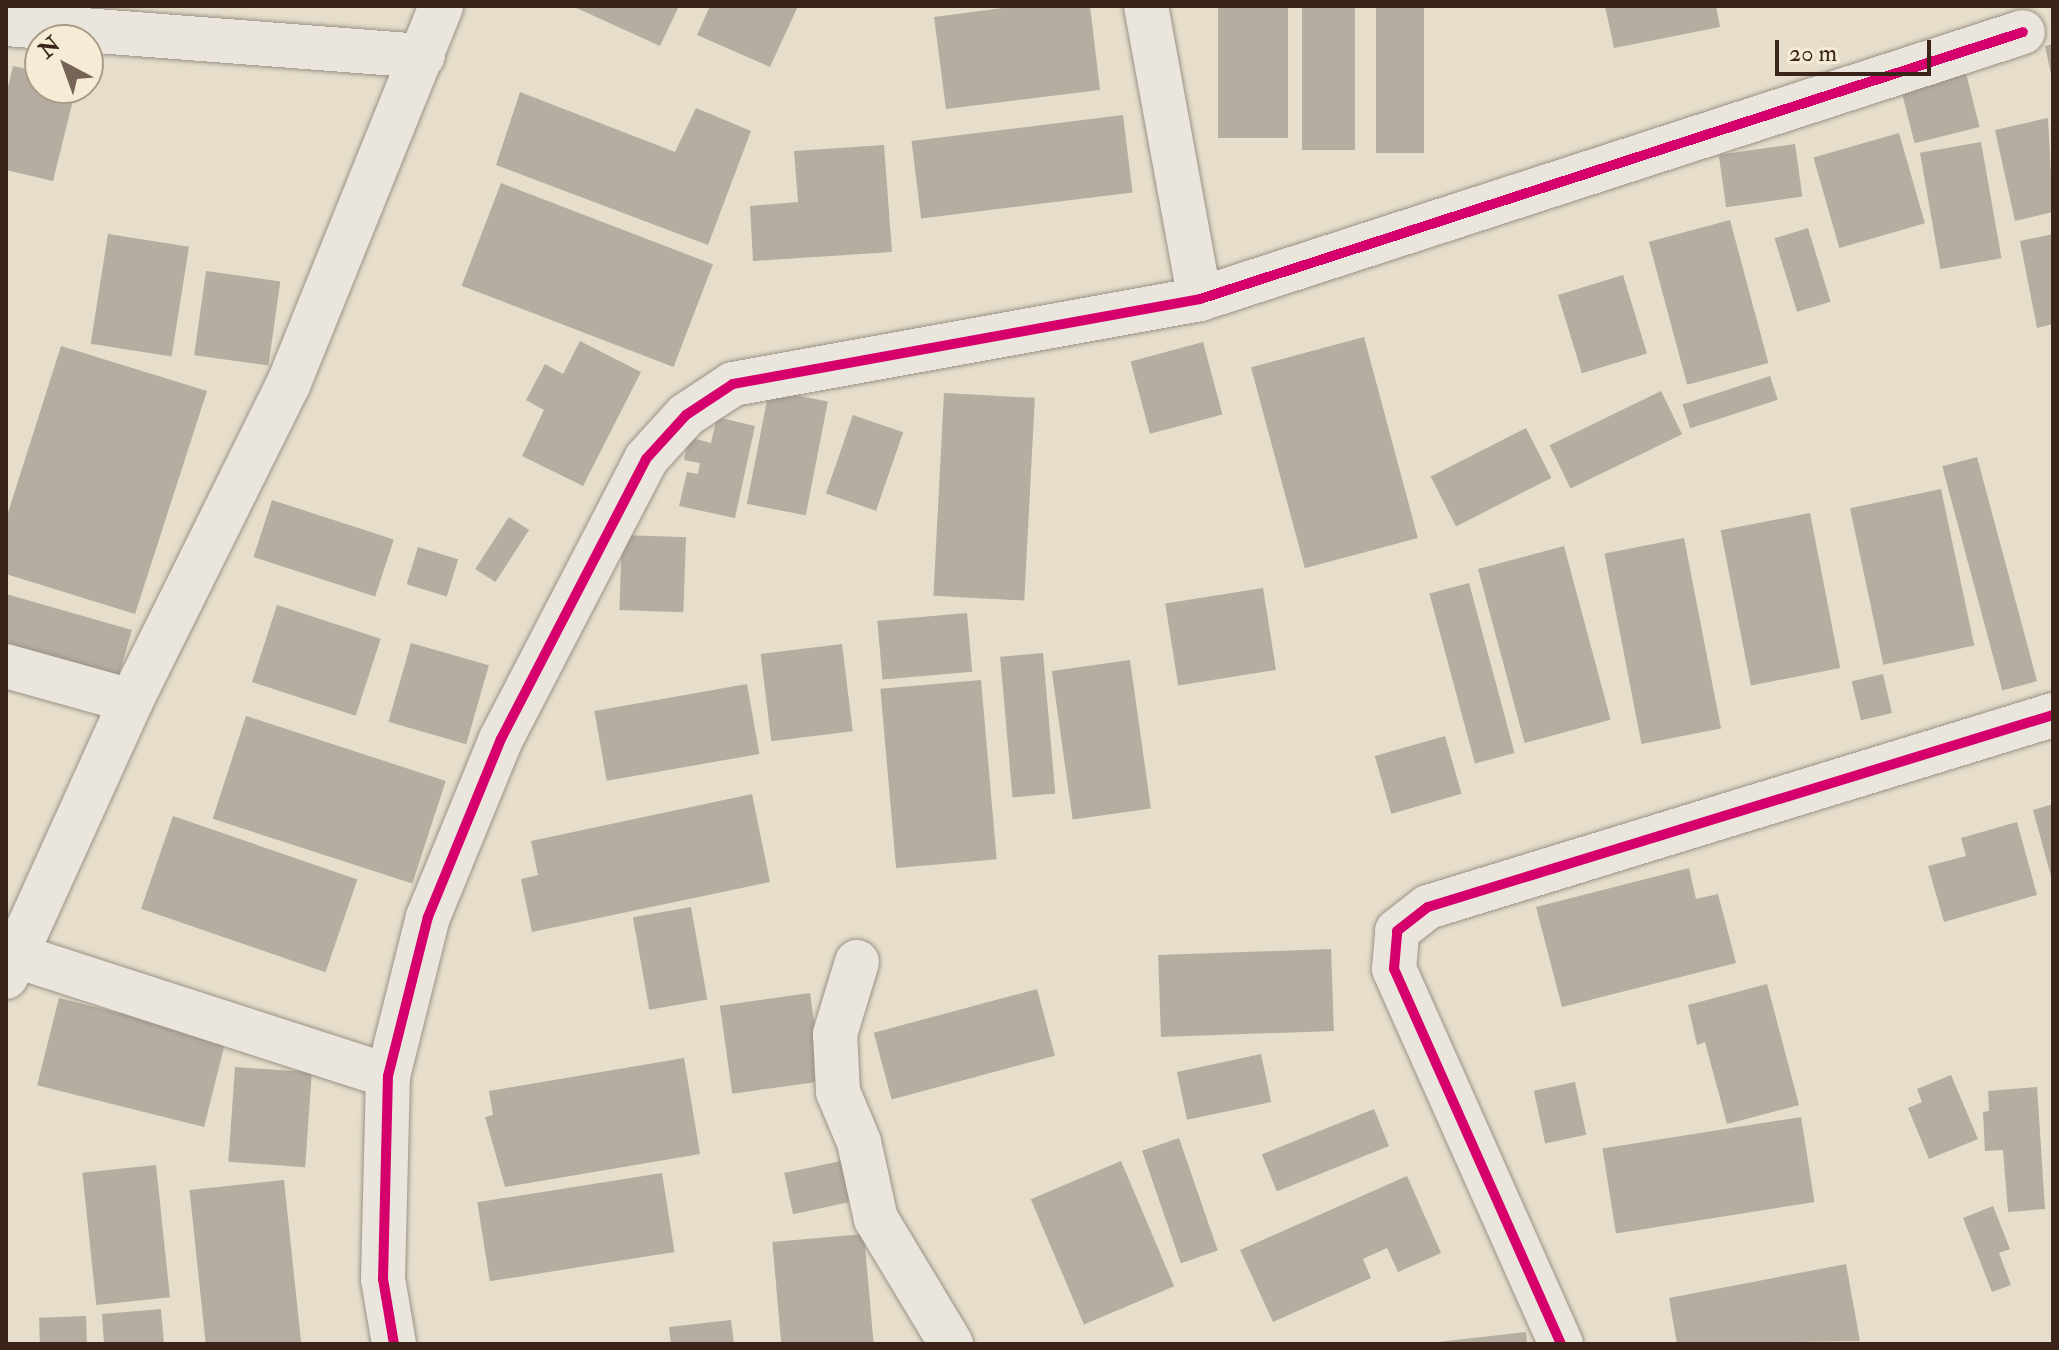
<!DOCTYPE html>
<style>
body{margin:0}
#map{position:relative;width:2059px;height:1350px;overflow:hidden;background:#e6ddcb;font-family:"IM FELL Double Pica",serif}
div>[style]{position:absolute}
.building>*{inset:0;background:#b4ada0;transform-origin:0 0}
.roads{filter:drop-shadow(0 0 2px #9a9286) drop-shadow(0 0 2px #9a9286)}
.minor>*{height:44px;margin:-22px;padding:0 22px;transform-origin:22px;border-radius:22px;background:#ebe6dd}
.cycleway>*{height:10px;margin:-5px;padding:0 5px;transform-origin:5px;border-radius:5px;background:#d6006c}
span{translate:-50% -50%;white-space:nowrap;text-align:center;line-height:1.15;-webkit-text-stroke:8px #f6ecd6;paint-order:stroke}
.frame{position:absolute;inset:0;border:8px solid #3a2318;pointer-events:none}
.north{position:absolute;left:24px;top:24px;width:80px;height:80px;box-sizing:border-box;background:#f6ecd6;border:2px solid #ab9c8a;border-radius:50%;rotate:319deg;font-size:22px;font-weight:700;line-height:32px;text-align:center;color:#3a2318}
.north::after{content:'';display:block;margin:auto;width:28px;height:36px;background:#766457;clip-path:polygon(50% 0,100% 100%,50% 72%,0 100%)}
.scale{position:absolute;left:1775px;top:40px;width:156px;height:36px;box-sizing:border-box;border:4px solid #3a2318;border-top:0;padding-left:10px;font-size:24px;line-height:28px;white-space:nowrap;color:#3a2318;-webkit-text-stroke:6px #f6ecd6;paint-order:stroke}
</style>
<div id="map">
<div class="building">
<div style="clip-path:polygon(572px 6px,679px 6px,660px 46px)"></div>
<div style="clip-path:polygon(710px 6px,798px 6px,770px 67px,697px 35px)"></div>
<div style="clip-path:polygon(1018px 6px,1090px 6px,1100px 90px,946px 109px,934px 17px)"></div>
<div style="left:1218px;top:6px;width:70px;height:132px"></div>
<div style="left:1302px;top:6px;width:53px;height:144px"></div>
<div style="left:1376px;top:6px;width:48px;height:147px"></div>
<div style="clip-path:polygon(1605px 6px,1716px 6px,1720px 27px,1614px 48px)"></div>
<div style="clip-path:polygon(2053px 44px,2053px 79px,2052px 79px,2045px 46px)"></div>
<div style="left:1964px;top:65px;width:64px;height:67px;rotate:76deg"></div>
<div style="clip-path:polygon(13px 66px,40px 72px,40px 88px,76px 88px,53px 181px,6px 170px,6px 95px)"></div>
<div style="clip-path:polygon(520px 92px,675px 152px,696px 108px,751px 131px,708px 245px,496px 165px)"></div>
<div style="left:1123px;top:115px;width:78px;height:213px;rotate:83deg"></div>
<div style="clip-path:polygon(2048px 118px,2053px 212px,2015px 221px,1995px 130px)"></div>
<div style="left:1899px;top:133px;width:94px;height:89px;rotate:74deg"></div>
<div style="left:1981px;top:142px;width:118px;height:62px;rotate:80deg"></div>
<div style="left:1795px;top:144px;width:53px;height:77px;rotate:82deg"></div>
<div style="clip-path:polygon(884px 145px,892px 252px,753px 261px,750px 206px,798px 202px,794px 151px)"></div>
<div style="left:501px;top:183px;width:227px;height:110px;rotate:21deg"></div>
<div style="left:1730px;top:220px;width:148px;height:84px;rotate:75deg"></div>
<div style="left:1808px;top:228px;width:77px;height:35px;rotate:73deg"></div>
<div style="left:108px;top:234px;width:82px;height:111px;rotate:9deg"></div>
<div style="clip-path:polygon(2053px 234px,2053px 324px,2037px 328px,2020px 241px)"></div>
<div style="left:206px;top:271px;width:75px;height:85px;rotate:8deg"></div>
<div style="left:1623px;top:275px;width:82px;height:68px;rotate:73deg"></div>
<div style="left:1364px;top:337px;width:208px;height:117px;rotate:75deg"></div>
<div style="clip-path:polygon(580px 341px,641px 372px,583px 486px,522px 456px,544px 410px,526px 400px,545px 364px,563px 374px)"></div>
<div style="left:1203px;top:342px;width:75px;height:75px;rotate:75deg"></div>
<div style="clip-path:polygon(61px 346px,207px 391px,135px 614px,6px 574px,6px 519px)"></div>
<div style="left:1770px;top:376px;width:25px;height:92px;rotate:72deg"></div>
<div style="left:769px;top:390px;width:60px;height:116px;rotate:11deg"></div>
<div style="left:1661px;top:391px;width:48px;height:124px;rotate:64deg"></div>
<div style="left:944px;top:393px;width:91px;height:203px;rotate:3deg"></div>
<div style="left:853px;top:415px;width:53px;height:83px;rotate:19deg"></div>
<div style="clip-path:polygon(717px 417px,755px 426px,735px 518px,679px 506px,687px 472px,698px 474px,700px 463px,684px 460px,689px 437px,711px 443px)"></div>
<div style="left:1526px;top:428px;width:56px;height:107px;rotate:63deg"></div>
<div style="left:1977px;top:457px;width:232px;height:36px;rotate:75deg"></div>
<div style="left:1941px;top:489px;width:160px;height:93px;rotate:78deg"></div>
<div style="left:272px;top:500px;width:128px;height:60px;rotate:18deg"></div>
<div style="left:1810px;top:513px;width:158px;height:91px;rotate:79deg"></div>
<div style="left:509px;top:517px;width:24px;height:62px;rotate:33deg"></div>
<div style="left:622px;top:535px;width:64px;height:75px;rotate:2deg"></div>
<div style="left:1684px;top:538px;width:194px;height:81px;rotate:79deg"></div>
<div style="left:1564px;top:546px;width:180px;height:89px;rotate:75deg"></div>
<div style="left:418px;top:547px;width:42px;height:39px;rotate:17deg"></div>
<div style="left:1469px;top:583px;width:176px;height:41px;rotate:75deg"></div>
<div style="left:1263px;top:588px;width:83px;height:99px;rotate:81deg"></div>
<div style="left:6px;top:594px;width:131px;height:48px;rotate:16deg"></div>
<div style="left:277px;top:605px;width:109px;height:81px;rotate:18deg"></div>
<div style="left:967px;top:613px;width:59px;height:90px;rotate:85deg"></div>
<div style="left:411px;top:643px;width:81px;height:82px;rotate:16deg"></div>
<div style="left:842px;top:644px;width:88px;height:82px;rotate:83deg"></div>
<div style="left:1043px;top:653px;width:141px;height:43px;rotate:85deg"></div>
<div style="left:1130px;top:660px;width:150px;height:79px;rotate:82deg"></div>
<div style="left:1883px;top:674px;width:40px;height:32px;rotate:77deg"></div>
<div style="left:981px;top:680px;width:180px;height:101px;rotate:85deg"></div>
<div style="left:747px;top:684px;width:71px;height:155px;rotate:80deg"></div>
<div style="left:246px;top:716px;width:210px;height:108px;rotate:18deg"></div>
<div style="left:1445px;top:736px;width:60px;height:73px;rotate:74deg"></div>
<div style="clip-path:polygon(752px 794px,770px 882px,532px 932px,521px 879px,538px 875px,531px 841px)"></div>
<div style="clip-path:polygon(2053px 804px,2053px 880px,2052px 880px,2033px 810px)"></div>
<div style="left:173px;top:816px;width:195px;height:98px;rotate:19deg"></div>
<div style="clip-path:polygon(2017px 822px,2037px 895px,1944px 922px,1928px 866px,1966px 856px,1961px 838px)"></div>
<div style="clip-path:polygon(1689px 868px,1696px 899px,1718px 894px,1736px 963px,1562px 1007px,1536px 907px)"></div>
<div style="left:691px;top:907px;width:94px;height:59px;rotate:80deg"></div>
<div style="left:1331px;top:949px;width:82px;height:173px;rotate:88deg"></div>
<div style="clip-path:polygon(1767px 984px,1799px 1105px,1727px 1124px,1705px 1042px,1697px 1045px,1688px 1005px)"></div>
<div style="left:1037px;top:989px;width:69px;height:169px;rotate:75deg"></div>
<div style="left:810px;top:993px;width:89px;height:91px;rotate:82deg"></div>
<div style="left:59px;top:998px;width:172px;height:90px;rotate:14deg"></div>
<div style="left:1261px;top:1054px;width:49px;height:86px;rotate:78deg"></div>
<div style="clip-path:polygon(684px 1058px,700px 1154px,505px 1187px,485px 1117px,493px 1115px,489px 1091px)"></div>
<div style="left:235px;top:1067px;width:77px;height:95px;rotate:4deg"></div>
<div style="clip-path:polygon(1951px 1075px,1978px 1139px,1929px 1159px,1908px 1108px,1922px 1102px,1917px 1089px)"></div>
<div style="left:1575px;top:1082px;width:54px;height:42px;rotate:78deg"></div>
<div style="clip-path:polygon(2037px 1087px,2045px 1209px,2008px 1212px,2003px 1150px,1985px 1151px,1983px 1112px,1989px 1111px,1988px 1091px)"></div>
<div style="left:1374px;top:1109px;width:40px;height:121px;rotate:68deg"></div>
<div style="left:1801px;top:1117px;width:86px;height:201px;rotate:81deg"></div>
<div style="left:1179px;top:1138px;width:119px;height:39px;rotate:71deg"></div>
<div style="left:841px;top:1161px;width:42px;height:58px;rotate:78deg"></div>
<div style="left:1121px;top:1161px;width:136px;height:98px;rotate:67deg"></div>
<div style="left:156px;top:1165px;width:133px;height:74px;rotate:84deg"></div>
<div style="left:662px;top:1173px;width:80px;height:187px;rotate:81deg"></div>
<div style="clip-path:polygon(1407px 1176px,1441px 1253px,1398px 1272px,1387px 1248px,1363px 1259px,1371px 1278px,1273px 1322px,1240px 1250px)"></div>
<div style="left:284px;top:1180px;width:165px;height:95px;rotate:84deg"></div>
<div style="clip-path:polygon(1993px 1206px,2010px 1249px,1999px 1253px,2011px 1285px,1992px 1292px,1963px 1218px)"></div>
<div style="left:864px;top:1234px;width:110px;height:92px;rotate:85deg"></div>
<div style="clip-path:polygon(1846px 1264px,1860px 1341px,1677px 1344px,1669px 1298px)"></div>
<div style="clip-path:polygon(161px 1309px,164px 1344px,104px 1344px,102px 1314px)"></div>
<div style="left:86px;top:1316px;width:28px;height:47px;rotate:88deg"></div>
<div style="clip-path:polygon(731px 1320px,734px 1344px,671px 1344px,669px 1327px)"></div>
<div style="clip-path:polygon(1526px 1332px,1527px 1344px,1438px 1344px,1438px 1342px)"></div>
</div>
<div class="roads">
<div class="minor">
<div style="left:1146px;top:6px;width:298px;rotate:79.6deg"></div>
<div style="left:6px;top:24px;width:418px;rotate:4.4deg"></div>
<div style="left:6px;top:666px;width:130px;rotate:15.6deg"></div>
<div style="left:17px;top:956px;width:390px;rotate:17.9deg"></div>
<div style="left:857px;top:962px;width:75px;rotate:107deg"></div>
<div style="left:835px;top:1034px;width:58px;rotate:87deg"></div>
<div style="left:838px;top:1092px;width:54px;rotate:67.2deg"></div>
<div style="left:859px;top:1142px;width:79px;rotate:77.6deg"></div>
<div style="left:876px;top:1219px;width:146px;rotate:59deg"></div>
<div style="left:6px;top:977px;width:303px;rotate:-65.6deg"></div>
<div style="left:131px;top:701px;width:353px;rotate:-63.6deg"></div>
<div style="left:288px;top:385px;width:409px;rotate:-68deg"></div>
<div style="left:394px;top:1344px;width:66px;rotate:-99.6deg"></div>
<div style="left:383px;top:1279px;width:203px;rotate:-88.6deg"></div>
<div style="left:388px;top:1076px;width:164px;rotate:-75.9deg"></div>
<div style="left:428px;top:917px;width:192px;rotate:-67.7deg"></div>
<div style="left:501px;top:739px;width:315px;rotate:-62.6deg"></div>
<div style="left:646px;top:459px;width:59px;rotate:-47.7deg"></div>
<div style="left:686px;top:415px;width:56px;rotate:-33.4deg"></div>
<div style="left:733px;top:384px;width:475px;rotate:-10.3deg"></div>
<div style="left:1200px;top:299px;width:865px;rotate:-17.97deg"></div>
<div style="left:1561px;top:1344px;width:411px;rotate:-114deg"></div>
<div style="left:1394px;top:969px;width:38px;rotate:-85deg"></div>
<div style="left:1397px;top:931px;width:39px;rotate:-38deg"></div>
<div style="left:1428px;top:907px;width:654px;rotate:-17.08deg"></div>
</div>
</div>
<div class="cycleway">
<div style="left:394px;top:1344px;width:66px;rotate:-99.6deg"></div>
<div style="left:383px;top:1279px;width:203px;rotate:-88.6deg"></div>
<div style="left:388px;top:1076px;width:164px;rotate:-75.9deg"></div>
<div style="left:428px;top:917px;width:192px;rotate:-67.7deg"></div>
<div style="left:501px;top:739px;width:315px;rotate:-62.6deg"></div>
<div style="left:646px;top:459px;width:59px;rotate:-47.7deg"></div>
<div style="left:686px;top:415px;width:56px;rotate:-33.4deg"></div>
<div style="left:733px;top:384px;width:475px;rotate:-10.3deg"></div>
<div style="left:1200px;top:299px;width:865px;rotate:-17.97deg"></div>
<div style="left:1561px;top:1344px;width:411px;rotate:-114deg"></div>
<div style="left:1394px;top:969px;width:38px;rotate:-85deg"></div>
<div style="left:1397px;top:931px;width:39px;rotate:-38deg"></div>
<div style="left:1428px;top:907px;width:654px;rotate:-17.08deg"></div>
</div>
<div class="frame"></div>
<div class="north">N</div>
<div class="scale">20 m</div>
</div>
